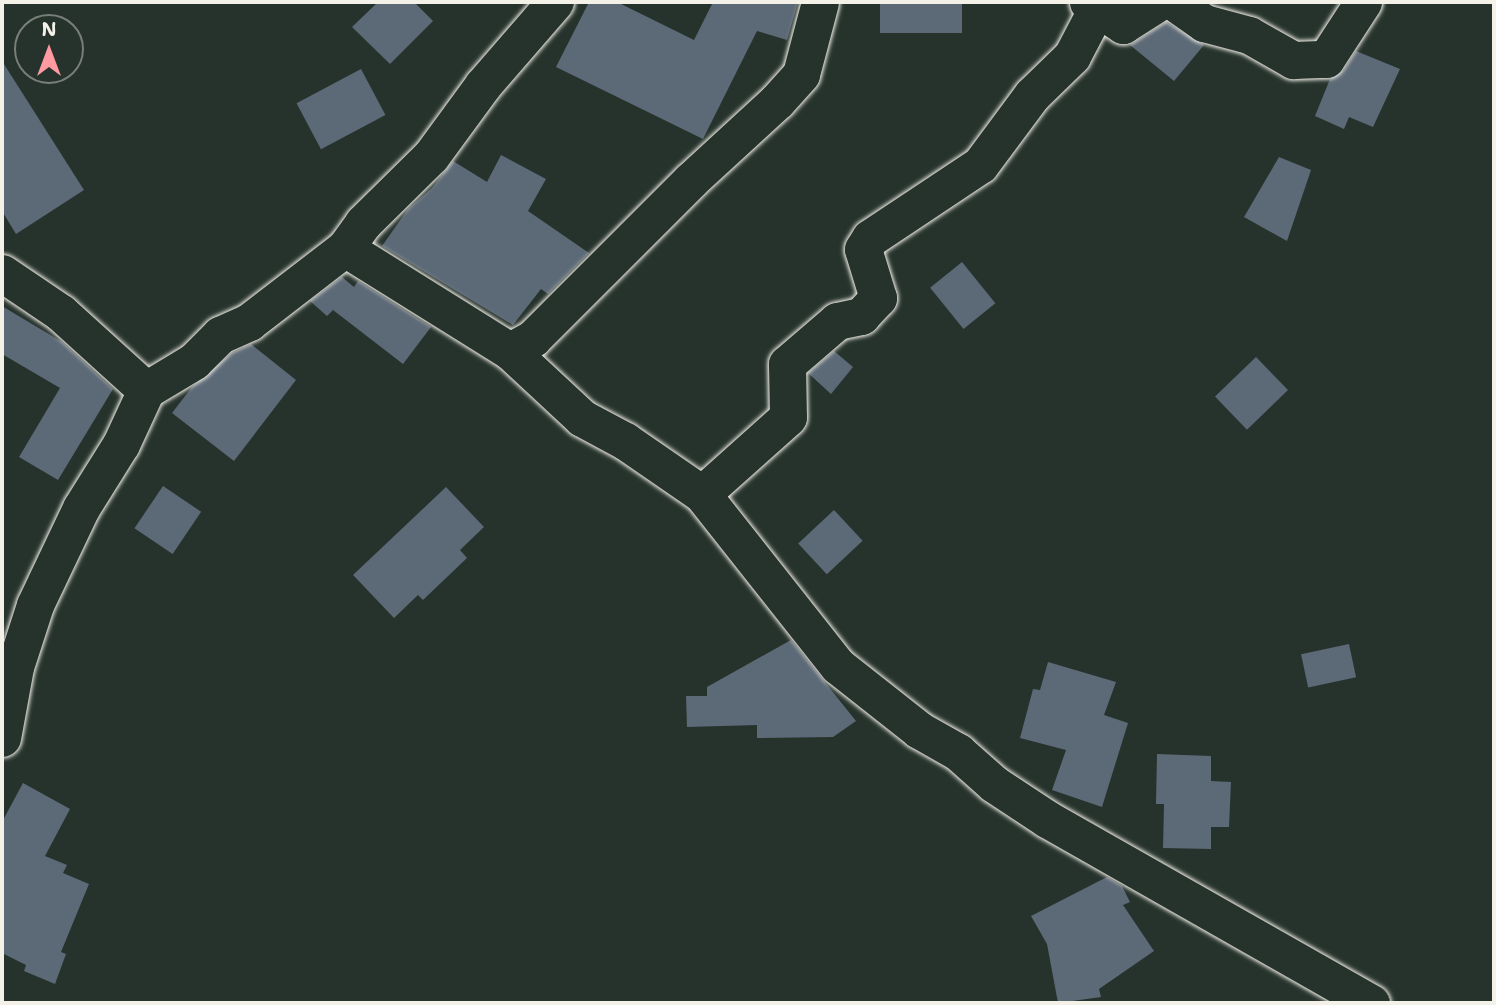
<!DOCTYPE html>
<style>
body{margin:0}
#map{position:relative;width:1496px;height:1005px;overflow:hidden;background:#26332d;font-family:"Shantell Sans",sans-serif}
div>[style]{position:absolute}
.building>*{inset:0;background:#5c6976;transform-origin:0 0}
.roads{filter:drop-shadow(0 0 2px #f4f1e8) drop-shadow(0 0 2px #f4f1e8)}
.minor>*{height:37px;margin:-18.5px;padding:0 18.5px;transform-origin:18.5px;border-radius:18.5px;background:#26332d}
span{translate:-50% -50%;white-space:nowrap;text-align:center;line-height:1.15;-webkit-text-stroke:6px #26332d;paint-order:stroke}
.frame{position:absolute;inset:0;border:4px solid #f4f1e8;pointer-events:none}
.north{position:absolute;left:14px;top:14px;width:70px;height:70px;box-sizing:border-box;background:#26332d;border:2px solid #787f78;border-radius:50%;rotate:0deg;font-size:19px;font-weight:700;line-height:28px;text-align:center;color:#f4f1e8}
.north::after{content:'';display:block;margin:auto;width:24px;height:32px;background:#ff9aa2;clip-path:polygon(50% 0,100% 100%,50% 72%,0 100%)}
</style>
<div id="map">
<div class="building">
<div style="clip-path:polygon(378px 2px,414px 2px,433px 21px,390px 64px,352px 27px)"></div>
<div style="clip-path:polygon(589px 2px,617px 2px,694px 40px,713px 2px,798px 2px,787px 40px,757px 31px,703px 139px,556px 67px)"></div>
<div style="left:880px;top:2px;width:82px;height:31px"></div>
<div style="clip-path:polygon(1166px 22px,1204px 45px,1174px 81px,1130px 45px)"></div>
<div style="clip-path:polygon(1356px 51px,1400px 69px,1373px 127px,1349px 117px,1344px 129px,1315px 116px,1330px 79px,1343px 71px)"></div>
<div style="clip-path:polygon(2px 61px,84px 190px,16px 234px,2px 211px)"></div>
<div style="left:361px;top:69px;width:52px;height:73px;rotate:62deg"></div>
<div style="clip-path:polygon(501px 155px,546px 179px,528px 211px,589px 253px,548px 294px,541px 289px,513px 325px,382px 246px,408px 209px,432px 188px,453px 161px,487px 182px)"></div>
<div style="clip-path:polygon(1279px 157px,1311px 170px,1287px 241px,1244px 217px)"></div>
<div style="left:962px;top:262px;width:53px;height:41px;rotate:51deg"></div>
<div style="clip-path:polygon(342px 277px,354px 287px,358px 281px,431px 327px,403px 364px,333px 310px,327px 316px,310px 301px)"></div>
<div style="clip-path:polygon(2px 306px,62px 342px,113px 389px,58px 480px,19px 457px,60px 388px,2px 354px)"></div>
<div style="clip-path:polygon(251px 344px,296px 380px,234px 461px,172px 413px,192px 387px,232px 353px)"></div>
<div style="clip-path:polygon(834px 351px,853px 367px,831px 394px,808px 373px)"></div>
<div style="left:1256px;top:357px;width:46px;height:57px;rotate:46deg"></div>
<div style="left:163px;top:486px;width:46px;height:51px;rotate:34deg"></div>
<div style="clip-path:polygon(446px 487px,484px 527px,460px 550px,467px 558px,423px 600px,418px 595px,394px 618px,353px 575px)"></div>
<div style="left:834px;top:510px;width:42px;height:49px;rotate:47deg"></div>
<div style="clip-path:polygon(791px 640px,856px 721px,833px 737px,757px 738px,757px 725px,687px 727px,686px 696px,707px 696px,707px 687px)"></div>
<div style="left:1349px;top:644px;width:34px;height:49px;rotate:78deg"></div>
<div style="clip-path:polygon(1048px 662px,1116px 682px,1104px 715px,1128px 723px,1102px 807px,1052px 790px,1066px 750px,1020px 738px,1033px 689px,1040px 690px)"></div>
<div style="clip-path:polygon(1157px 754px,1211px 756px,1211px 781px,1231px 782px,1229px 827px,1211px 827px,1211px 849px,1163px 848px,1164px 804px,1156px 804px)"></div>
<div style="clip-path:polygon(23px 783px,70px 809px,45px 856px,67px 865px,63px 873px,89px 884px,61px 952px,66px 954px,55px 984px,24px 971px,26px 965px,2px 953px,2px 822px)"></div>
<div style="clip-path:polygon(1107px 877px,1122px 886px,1130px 902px,1123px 905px,1154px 951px,1099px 989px,1101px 997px,1058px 1003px,1047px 944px,1031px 916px)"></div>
</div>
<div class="roads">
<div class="minor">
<div style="left:1088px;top:2px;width:42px;rotate:33.3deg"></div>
<div style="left:1123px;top:25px;width:43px;rotate:-32.6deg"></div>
<div style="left:1174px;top:2px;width:37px;rotate:35deg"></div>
<div style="left:1204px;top:23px;width:47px;rotate:14.9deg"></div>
<div style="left:1249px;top:35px;width:51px;rotate:29.6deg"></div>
<div style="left:1293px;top:60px;width:33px;rotate:-2deg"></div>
<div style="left:1326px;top:59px;width:68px;rotate:-57deg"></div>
<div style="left:345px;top:248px;width:195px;rotate:32deg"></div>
<div style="left:510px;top:351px;width:98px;rotate:42.9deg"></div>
<div style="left:582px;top:418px;width:49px;rotate:28.1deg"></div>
<div style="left:625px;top:441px;width:93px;rotate:34.5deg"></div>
<div style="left:702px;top:494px;width:219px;rotate:51.7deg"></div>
<div style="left:838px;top:666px;width:103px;rotate:38.3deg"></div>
<div style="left:919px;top:730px;width:45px;rotate:29.4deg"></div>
<div style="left:958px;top:752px;width:48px;rotate:41.6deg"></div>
<div style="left:994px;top:784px;width:64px;rotate:33.4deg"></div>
<div style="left:1047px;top:819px;width:373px;rotate:29.6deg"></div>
<div style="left:2px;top:273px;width:71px;rotate:34.1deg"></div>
<div style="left:61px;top:313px;width:115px;rotate:42.2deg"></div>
<div style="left:146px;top:390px;width:60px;rotate:114.8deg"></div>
<div style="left:121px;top:444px;width:75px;rotate:122deg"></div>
<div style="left:81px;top:508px;width:107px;rotate:115.4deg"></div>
<div style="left:35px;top:605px;width:65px;rotate:107.9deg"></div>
<div style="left:15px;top:667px;width:72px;rotate:100.4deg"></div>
<div style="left:510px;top:351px;width:26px;rotate:-29deg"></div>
<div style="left:533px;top:338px;width:223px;rotate:-45deg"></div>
<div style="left:691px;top:180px;width:117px;rotate:-42.6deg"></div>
<div style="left:777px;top:101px;width:36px;rotate:-48deg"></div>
<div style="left:801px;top:74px;width:74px;rotate:-75.2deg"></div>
<div style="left:146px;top:390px;width:56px;rotate:-31.1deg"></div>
<div style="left:194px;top:361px;width:37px;rotate:-45deg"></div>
<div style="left:220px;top:335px;width:32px;rotate:-24deg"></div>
<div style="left:249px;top:322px;width:121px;rotate:-37.6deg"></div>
<div style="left:345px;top:248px;width:31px;rotate:-54deg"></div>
<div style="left:363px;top:223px;width:95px;rotate:-44.6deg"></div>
<div style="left:431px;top:156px;width:88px;rotate:-53.8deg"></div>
<div style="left:483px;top:85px;width:110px;rotate:-49.1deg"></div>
<div style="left:702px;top:494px;width:115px;rotate:-41.8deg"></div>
<div style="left:788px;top:417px;width:53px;rotate:-91.1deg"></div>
<div style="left:787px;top:364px;width:66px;rotate:-40.7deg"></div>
<div style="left:837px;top:321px;width:25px;rotate:-12deg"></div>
<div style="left:861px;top:316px;width:25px;rotate:-47deg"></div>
<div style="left:878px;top:298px;width:51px;rotate:-107deg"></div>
<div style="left:863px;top:249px;width:13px;rotate:-58deg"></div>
<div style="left:870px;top:238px;width:132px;rotate:-33.6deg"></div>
<div style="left:980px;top:165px;width:87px;rotate:-53.4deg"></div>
<div style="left:1032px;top:95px;width:56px;rotate:-44.3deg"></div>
<div style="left:1072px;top:56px;width:52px;rotate:-62.4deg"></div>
</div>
</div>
<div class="frame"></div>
<div class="north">N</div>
</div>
